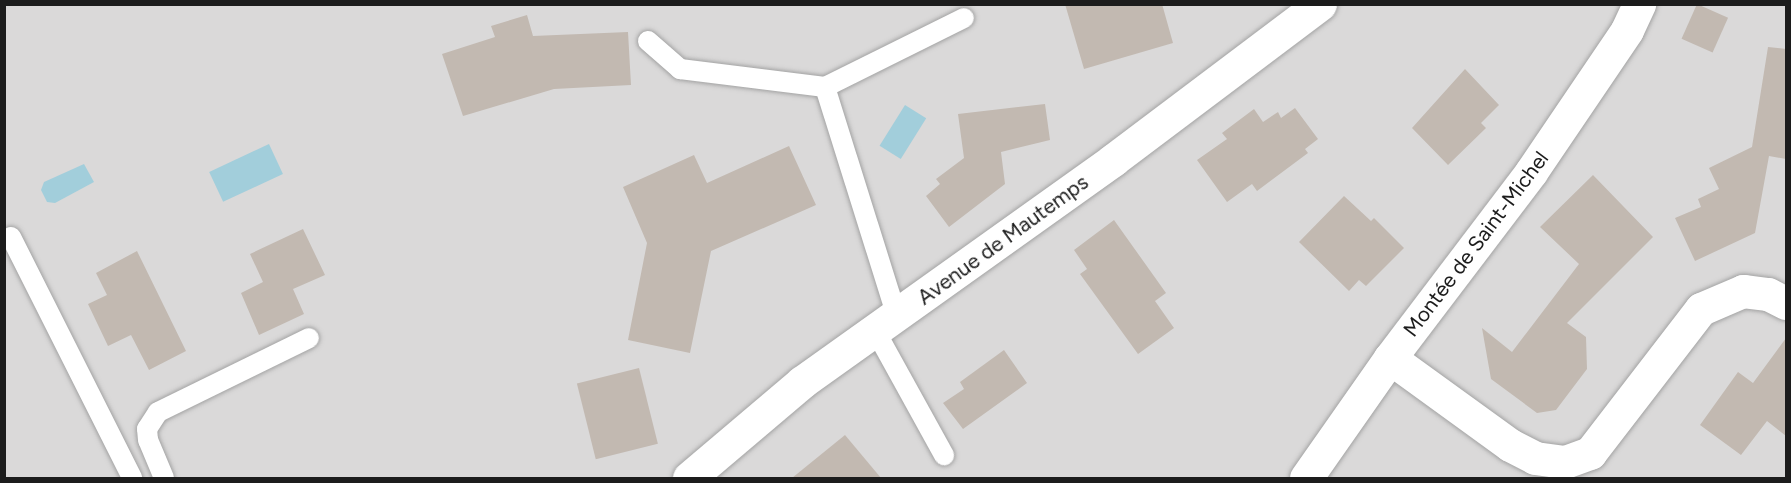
<!DOCTYPE html>
<meta charset="utf-8">
<style>
body{margin:0}
#map{position:relative;width:1791px;height:483px;overflow:hidden;background:#edeae2;font-family:Figtree,sans-serif}
div>[style]{position:absolute}
.residential>*{inset:0;background:#dad9d9;transform-origin:0 0}
.water>*{inset:0;background:#a2cedb;transform-origin:0 0}
.building>*{inset:0;background:#c2b9b1;transform-origin:0 0}
.roads{filter:drop-shadow(0 0 2px #a3a3a3) drop-shadow(0 0 2px #a3a3a3)}
.lane>*{height:20px;margin:-10px;padding:0 10px;transform-origin:10px;border-radius:10px;background:#fff}
.street>*{height:33px;margin:-16.5px;padding:0 16.5px;transform-origin:16.5px;border-radius:16.5px;background:#fff}
span{translate:-50% -50%;white-space:nowrap;text-align:center;line-height:1.15;-webkit-text-stroke:6px #fff;paint-order:stroke}
.street-label{font-size:21px;color:#1c1c1c}
.frame{position:absolute;inset:0;border:6px solid #1c1c1c;pointer-events:none}
</style>
<div id="map">
<div class="residential">
<div style="left:5px;top:5px;width:1781px;height:473px"></div>
</div>
<div class="water">
<div style="left:905px;top:105px;width:25px;height:48px;rotate:32deg"></div>
<div style="left:269px;top:144px;width:33px;height:66px;rotate:65deg"></div>
<div style="clip-path:polygon(84px 164px,94px 182px,55px 203px,47px 202px,41px 190px,44px 182px)"></div>
</div>
<div class="building">
<div style="clip-path:polygon(1065px 4px,1162px 4px,1173px 43px,1084px 69px)"></div>
<div style="left:1697px;top:4px;width:34px;height:38px;rotate:24deg"></div>
<div style="clip-path:polygon(527px 15px,533px 36px,628px 32px,631px 85px,554px 89px,463px 116px,442px 54px,495px 37px,491px 26px)"></div>
<div style="clip-path:polygon(1768px 47px,1786px 49px,1786px 159px,1769px 156px,1755px 233px,1695px 261px,1675px 218px,1701px 207px,1698px 199px,1719px 189px,1709px 168px,1752px 147px)"></div>
<div style="clip-path:polygon(1465px 69px,1499px 105px,1481px 123px,1486px 128px,1448px 165px,1412px 128px)"></div>
<div style="clip-path:polygon(1045px 104px,1050px 140px,1001px 152px,1005px 184px,949px 227px,926px 196px,940px 184px,936px 179px,964px 158px,958px 114px)"></div>
<div style="clip-path:polygon(1295px 108px,1318px 139px,1305px 149px,1308px 153px,1257px 191px,1252px 184px,1227px 202px,1197px 160px,1227px 139px,1222px 133px,1254px 109px,1263px 122px,1278px 112px,1281px 118px)"></div>
<div style="clip-path:polygon(789px 146px,816px 205px,711px 251px,690px 353px,628px 340px,647px 243px,623px 187px,694px 155px,707px 183px)"></div>
<div style="clip-path:polygon(1593px 175px,1653px 237px,1567px 323px,1586px 337px,1587px 369px,1556px 410px,1537px 413px,1491px 379px,1482px 328px,1512px 352px,1579px 264px,1540px 227px)"></div>
<div style="clip-path:polygon(1344px 196px,1371px 221px,1374px 218px,1404px 248px,1366px 286px,1359px 280px,1349px 291px,1299px 242px)"></div>
<div style="clip-path:polygon(1114px 220px,1166px 293px,1155px 301px,1174px 328px,1138px 354px,1080px 274px,1087px 269px,1074px 250px)"></div>
<div style="clip-path:polygon(303px 229px,325px 275px,293px 289px,304px 314px,259px 335px,241px 293px,263px 282px,250px 254px)"></div>
<div style="clip-path:polygon(137px 251px,186px 351px,149px 370px,131px 335px,108px 346px,88px 304px,107px 295px,96px 273px)"></div>
<div style="clip-path:polygon(1786px 338px,1786px 436px,1767px 421px,1741px 455px,1700px 425px,1738px 372px,1753px 383px)"></div>
<div style="clip-path:polygon(1004px 350px,1027px 383px,963px 429px,943px 403px,964px 389px,960px 382px)"></div>
<div style="left:639px;top:368px;width:78px;height:64px;rotate:76deg"></div>
<div style="clip-path:polygon(845px 435px,881px 478px,792px 478px)"></div>
</div>
<div class="roads">
<div class="lane">
<div style="left:648px;top:41px;width:43px;rotate:41.2deg"></div>
<div style="left:680px;top:69px;width:146px;rotate:7.1deg"></div>
<div style="left:825px;top:87px;width:241px;rotate:72.6deg"></div>
<div style="left:825px;top:87px;width:155px;rotate:-26.4deg"></div>
<div style="left:11px;top:237px;width:270px;rotate:63.3deg"></div>
<div style="left:876px;top:332px;width:141px;rotate:61.1deg"></div>
<div style="left:164px;top:478px;width:41px;rotate:-112.8deg"></div>
<div style="left:148px;top:440px;width:11px;rotate:-95deg"></div>
<div style="left:147px;top:429px;width:20px;rotate:-57deg"></div>
<div style="left:158px;top:412px;width:168px;rotate:-26.1deg"></div>
</div>
<div class="street">
<div style="left:1390px;top:358px;width:148px;rotate:35.9deg"></div>
<div style="left:1510px;top:445px;width:28px;rotate:27deg"></div>
<div style="left:1535px;top:458px;width:30px;rotate:8deg"></div>
<div style="left:1565px;top:462px;width:27px;rotate:-20deg"></div>
<div style="left:1590px;top:453px;width:182px;rotate:-52.4deg"></div>
<div style="left:1701px;top:309px;width:46px;rotate:-23.2deg"></div>
<div style="left:1743px;top:291px;width:25px;rotate:7deg"></div>
<div style="left:1768px;top:294px;width:20px;rotate:27deg"></div>
<div style="left:689px;top:478px;width:148px;rotate:-40.3deg"></div>
<div style="left:802px;top:382px;width:382px;rotate:-35.5deg"></div>
<div style="left:1113px;top:160px;width:259px;rotate:-37deg"></div>
<div style="left:1306px;top:478px;width:146px;rotate:-55deg"></div>
<div style="left:1390px;top:358px;width:233px;rotate:-52.8deg"></div>
<div style="left:1531px;top:172px;width:171px;rotate:-55.9deg"></div>
<div style="left:1627px;top:30px;width:29px;rotate:-65deg"></div>
</div>
</div>
<div class="street-label">
<span style="left:1003px;top:240px;rotate:-36deg">Avenue de Mautemps</span>
<span style="left:1476px;top:244px;rotate:-53deg">Montée de Saint-Michel</span>
</div>
<div class="frame"></div>
</div>
